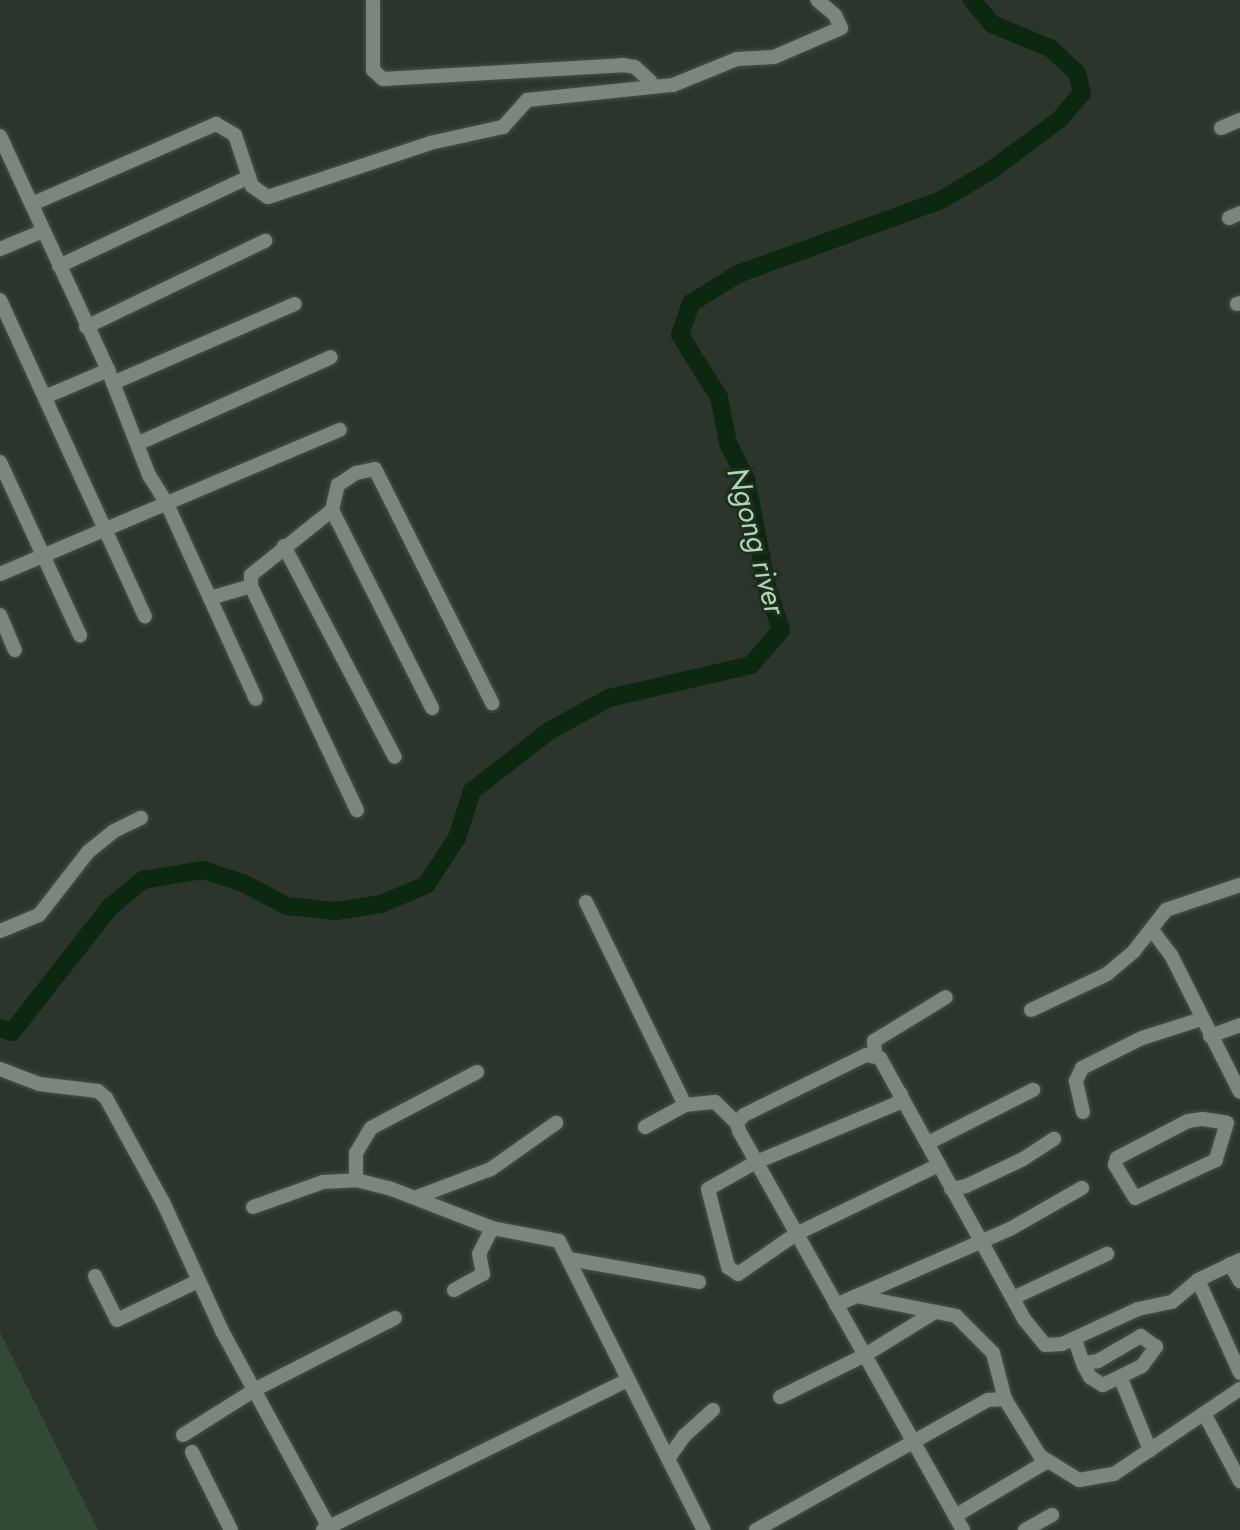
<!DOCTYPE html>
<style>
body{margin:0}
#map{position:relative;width:1240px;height:1530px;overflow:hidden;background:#2c352c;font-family:Jost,sans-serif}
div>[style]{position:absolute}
.green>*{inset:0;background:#304a33}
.river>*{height:18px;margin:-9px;padding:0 9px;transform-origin:9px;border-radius:9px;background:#0d2811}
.roads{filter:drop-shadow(0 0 2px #485048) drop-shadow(0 0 2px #485048)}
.minor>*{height:14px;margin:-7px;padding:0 7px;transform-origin:7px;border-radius:7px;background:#7c867c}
span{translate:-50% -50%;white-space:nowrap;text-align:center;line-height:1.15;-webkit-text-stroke:6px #222b22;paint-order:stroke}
.water-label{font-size:30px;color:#a8dbac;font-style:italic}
</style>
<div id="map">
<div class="green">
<div style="clip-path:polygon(0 1332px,98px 1530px,0 1530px)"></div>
</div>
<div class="river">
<div style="left:0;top:1028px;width:13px;rotate:18deg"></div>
<div style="left:12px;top:1032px;width:159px;rotate:-51.9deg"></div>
<div style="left:110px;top:907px;width:43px;rotate:-39.3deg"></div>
<div style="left:143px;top:880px;width:61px;rotate:-9.5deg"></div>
<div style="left:203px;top:870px;width:42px;rotate:18deg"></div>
<div style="left:243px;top:883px;width:50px;rotate:27.6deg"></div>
<div style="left:287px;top:906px;width:49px;rotate:5.8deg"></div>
<div style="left:336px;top:911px;width:46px;rotate:-8.8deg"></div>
<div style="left:381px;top:904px;width:49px;rotate:-22.9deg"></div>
<div style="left:426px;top:885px;width:56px;rotate:-56.6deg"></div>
<div style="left:457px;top:838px;width:49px;rotate:-72.3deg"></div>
<div style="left:472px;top:791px;width:98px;rotate:-37.9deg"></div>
<div style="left:549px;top:731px;width:68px;rotate:-28.8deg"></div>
<div style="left:609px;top:698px;width:146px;rotate:-13.1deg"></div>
<div style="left:751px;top:665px;width:46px;rotate:-49.4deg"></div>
<div style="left:781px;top:630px;width:45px;rotate:-108deg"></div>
<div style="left:767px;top:587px;width:110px;rotate:-101deg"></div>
<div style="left:746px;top:479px;width:40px;rotate:-116.6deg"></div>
<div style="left:728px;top:443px;width:47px;rotate:-101.1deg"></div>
<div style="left:719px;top:397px;width:73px;rotate:-122.2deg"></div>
<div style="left:680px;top:335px;width:34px;rotate:-71deg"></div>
<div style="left:691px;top:303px;width:55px;rotate:-31.7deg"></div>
<div style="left:738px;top:274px;width:216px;rotate:-20deg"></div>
<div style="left:941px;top:200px;width:57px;rotate:-30.6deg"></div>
<div style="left:990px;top:171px;width:87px;rotate:-36.6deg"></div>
<div style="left:1060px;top:119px;width:34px;rotate:-50deg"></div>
<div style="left:1082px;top:93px;width:21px;rotate:-104deg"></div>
<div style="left:1077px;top:73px;width:37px;rotate:-137deg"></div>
<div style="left:1050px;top:48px;width:63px;rotate:-157.5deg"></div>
<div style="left:992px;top:24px;width:31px;rotate:-130deg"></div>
</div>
<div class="roads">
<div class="minor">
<div style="left:373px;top:0;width:70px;rotate:90deg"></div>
<div style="left:373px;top:70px;width:13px;rotate:42deg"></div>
<div style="left:383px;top:79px;width:240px;rotate:-3.3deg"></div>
<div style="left:623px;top:65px;width:12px;rotate:9deg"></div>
<div style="left:635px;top:67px;width:21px;rotate:43deg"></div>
<div style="left:1221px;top:128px;width:21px;rotate:-23deg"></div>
<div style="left:0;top:136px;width:258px;rotate:65.2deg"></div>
<div style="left:108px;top:370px;width:113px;rotate:68.7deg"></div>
<div style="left:149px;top:475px;width:34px;rotate:58deg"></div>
<div style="left:167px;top:504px;width:214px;rotate:65.5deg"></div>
<div style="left:32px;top:204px;width:201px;rotate:-23.5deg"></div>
<div style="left:216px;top:124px;width:22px;rotate:30deg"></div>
<div style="left:235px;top:135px;width:54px;rotate:71.6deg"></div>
<div style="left:252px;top:186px;width:19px;rotate:35deg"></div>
<div style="left:268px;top:197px;width:171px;rotate:-18.4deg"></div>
<div style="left:430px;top:143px;width:75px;rotate:-12.4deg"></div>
<div style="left:503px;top:127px;width:36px;rotate:-48deg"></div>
<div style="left:527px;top:100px;width:147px;rotate:-5.9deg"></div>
<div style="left:673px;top:85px;width:69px;rotate:-22.1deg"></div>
<div style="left:737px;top:59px;width:37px;rotate:-3deg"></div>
<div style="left:774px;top:57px;width:73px;rotate:-23.4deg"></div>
<div style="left:841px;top:28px;width:14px;rotate:-115deg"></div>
<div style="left:835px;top:15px;width:23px;rotate:-140deg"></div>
<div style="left:1229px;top:218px;width:12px;rotate:-24deg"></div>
<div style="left:0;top:249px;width:47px;rotate:-22.7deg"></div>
<div style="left:59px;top:266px;width:210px;rotate:-25.1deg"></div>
<div style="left:0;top:300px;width:348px;rotate:65.4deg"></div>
<div style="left:1237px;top:304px;width:3px;rotate:-18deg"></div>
<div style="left:86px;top:327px;width:199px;rotate:-25.7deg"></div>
<div style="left:113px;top:383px;width:198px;rotate:-23.5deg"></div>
<div style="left:45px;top:397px;width:69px;rotate:-23.2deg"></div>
<div style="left:139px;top:443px;width:210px;rotate:-24.1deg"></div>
<div style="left:0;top:462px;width:191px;rotate:65.2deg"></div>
<div style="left:332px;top:510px;width:222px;rotate:63.2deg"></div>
<div style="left:284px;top:546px;width:238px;rotate:62.3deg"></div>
<div style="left:0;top:574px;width:369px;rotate:-23deg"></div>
<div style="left:251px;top:586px;width:248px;rotate:64.7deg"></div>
<div style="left:210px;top:598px;width:43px;rotate:-16.3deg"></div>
<div style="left:251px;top:586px;width:11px;rotate:-90deg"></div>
<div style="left:251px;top:575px;width:104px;rotate:-38.7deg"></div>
<div style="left:332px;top:510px;width:26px;rotate:-77deg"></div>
<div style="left:338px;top:485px;width:22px;rotate:-34deg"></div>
<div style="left:356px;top:473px;width:19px;rotate:-12deg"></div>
<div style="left:375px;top:469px;width:262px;rotate:63.4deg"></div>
<div style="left:0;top:615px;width:38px;rotate:67deg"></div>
<div style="left:586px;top:902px;width:226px;rotate:64deg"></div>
<div style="left:685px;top:1105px;width:30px;rotate:-6deg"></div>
<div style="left:715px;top:1102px;width:30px;rotate:44deg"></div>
<div style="left:1152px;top:930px;width:31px;rotate:53deg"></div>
<div style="left:1171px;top:955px;width:153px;rotate:63.3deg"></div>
<div style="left:0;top:931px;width:42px;rotate:-22.3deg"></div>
<div style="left:39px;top:915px;width:80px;rotate:-52.1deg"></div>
<div style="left:88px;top:852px;width:33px;rotate:-39deg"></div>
<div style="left:114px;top:831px;width:30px;rotate:-26deg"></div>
<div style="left:1031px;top:1010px;width:84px;rotate:-25.3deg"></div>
<div style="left:1107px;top:974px;width:35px;rotate:-40deg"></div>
<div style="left:1134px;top:951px;width:52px;rotate:-52deg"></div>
<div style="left:1166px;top:910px;width:78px;rotate:-18.7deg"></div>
<div style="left:1210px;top:1036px;width:32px;rotate:-20deg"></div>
<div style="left:875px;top:1055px;width:14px;rotate:-94deg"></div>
<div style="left:874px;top:1041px;width:84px;rotate:-31.4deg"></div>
<div style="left:0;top:1069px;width:42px;rotate:21deg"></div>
<div style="left:39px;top:1084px;width:59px;rotate:6.8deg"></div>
<div style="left:98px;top:1091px;width:11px;rotate:41deg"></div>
<div style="left:106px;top:1098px;width:119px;rotate:61.3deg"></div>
<div style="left:163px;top:1202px;width:142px;rotate:65.4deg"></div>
<div style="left:222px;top:1331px;width:223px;rotate:61.4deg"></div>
<div style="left:901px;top:1094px;width:9px;rotate:108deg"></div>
<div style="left:898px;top:1103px;width:154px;rotate:157.4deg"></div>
<div style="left:756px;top:1162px;width:55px;rotate:150.6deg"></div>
<div style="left:708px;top:1189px;width:81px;rotate:75.6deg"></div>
<div style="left:728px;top:1267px;width:12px;rotate:35deg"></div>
<div style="left:738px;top:1274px;width:70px;rotate:-34.6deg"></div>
<div style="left:796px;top:1234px;width:159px;rotate:-25.8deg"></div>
<div style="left:1083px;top:1112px;width:32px;rotate:-103deg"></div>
<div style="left:1076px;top:1081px;width:14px;rotate:-65deg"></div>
<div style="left:1082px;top:1068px;width:67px;rotate:-26.6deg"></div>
<div style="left:1142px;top:1038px;width:63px;rotate:-17.6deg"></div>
<div style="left:1203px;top:1119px;width:24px;rotate:9deg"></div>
<div style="left:1227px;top:1123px;width:39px;rotate:107deg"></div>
<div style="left:1216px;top:1160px;width:89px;rotate:154.9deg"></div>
<div style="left:1135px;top:1198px;width:39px;rotate:-121deg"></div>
<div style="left:1115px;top:1165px;width:7px;rotate:-74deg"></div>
<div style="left:1117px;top:1158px;width:80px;rotate:-27.5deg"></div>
<div style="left:1188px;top:1121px;width:15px;rotate:-8deg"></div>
<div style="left:645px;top:1127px;width:46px;rotate:-28.8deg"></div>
<div style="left:928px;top:1143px;width:118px;rotate:-26.8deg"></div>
<div style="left:356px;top:1180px;width:27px;rotate:-90deg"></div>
<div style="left:356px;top:1153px;width:29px;rotate:-59deg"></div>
<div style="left:371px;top:1128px;width:120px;rotate:-27.8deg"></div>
<div style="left:951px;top:1189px;width:15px;rotate:-11deg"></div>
<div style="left:966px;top:1186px;width:63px;rotate:-25.3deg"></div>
<div style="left:1023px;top:1159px;width:37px;rotate:-33deg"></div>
<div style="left:417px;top:1197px;width:79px;rotate:-20.7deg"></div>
<div style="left:491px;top:1169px;width:80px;rotate:-35.3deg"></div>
<div style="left:253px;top:1207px;width:74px;rotate:-19.7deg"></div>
<div style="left:323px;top:1182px;width:33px;rotate:-3deg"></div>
<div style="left:356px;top:1180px;width:34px;rotate:14deg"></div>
<div style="left:389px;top:1188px;width:110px;rotate:21.2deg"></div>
<div style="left:492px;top:1228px;width:68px;rotate:11deg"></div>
<div style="left:559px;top:1241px;width:323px;rotate:63.4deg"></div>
<div style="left:569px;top:1259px;width:132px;rotate:10deg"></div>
<div style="left:1230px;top:1264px;width:20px;rotate:60deg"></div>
<div style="left:95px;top:1276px;width:49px;rotate:63.4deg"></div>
<div style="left:117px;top:1320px;width:88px;rotate:-25.7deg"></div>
<div style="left:1198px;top:1280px;width:102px;rotate:65.7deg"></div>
<div style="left:454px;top:1290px;width:33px;rotate:-29deg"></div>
<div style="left:483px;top:1274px;width:20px;rotate:-101deg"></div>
<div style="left:479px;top:1254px;width:29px;rotate:-63deg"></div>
<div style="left:856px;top:1296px;width:102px;rotate:11.3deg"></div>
<div style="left:956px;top:1316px;width:52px;rotate:45deg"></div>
<div style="left:993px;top:1353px;width:48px;rotate:75.4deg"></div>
<div style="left:1013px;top:1298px;width:104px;rotate:-25.1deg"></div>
<div style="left:836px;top:1305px;width:190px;rotate:-23.6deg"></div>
<div style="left:1010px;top:1229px;width:83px;rotate:-29.7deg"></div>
<div style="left:1075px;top:1340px;width:24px;rotate:71deg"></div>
<div style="left:1083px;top:1363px;width:3px;rotate:72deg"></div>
<div style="left:1084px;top:1366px;width:13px;rotate:61deg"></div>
<div style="left:1090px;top:1377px;width:15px;rotate:32deg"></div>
<div style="left:1103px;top:1385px;width:43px;rotate:-26deg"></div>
<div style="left:1142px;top:1366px;width:24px;rotate:-54deg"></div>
<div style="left:1156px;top:1347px;width:19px;rotate:-144deg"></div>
<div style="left:1141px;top:1336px;width:50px;rotate:149.8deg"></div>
<div style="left:1098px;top:1361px;width:15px;rotate:172deg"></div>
<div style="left:1121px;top:1379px;width:77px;rotate:67.8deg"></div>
<div style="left:780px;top:1397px;width:95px;rotate:-26.3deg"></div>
<div style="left:865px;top:1355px;width:82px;rotate:-31.6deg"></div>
<div style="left:1205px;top:1415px;width:75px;rotate:62.1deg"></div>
<div style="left:183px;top:1435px;width:86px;rotate:-32.2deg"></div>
<div style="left:256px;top:1389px;width:156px;rotate:-27.1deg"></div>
<div style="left:192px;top:1452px;width:87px;rotate:63.4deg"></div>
<div style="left:668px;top:1459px;width:28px;rotate:-55deg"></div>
<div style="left:684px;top:1436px;width:39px;rotate:-42deg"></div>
<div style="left:955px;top:1516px;width:106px;rotate:-30.7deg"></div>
<div style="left:323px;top:1530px;width:340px;rotate:-26.2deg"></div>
<div style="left:756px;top:1530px;width:266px;rotate:-29.3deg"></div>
<div style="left:988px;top:1400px;width:17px;rotate:-3deg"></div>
<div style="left:1005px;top:1399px;width:67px;rotate:58.4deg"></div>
<div style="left:1040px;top:1456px;width:46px;rotate:31.6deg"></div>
<div style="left:1079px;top:1480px;width:36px;rotate:-10deg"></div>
<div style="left:1114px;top:1474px;width:152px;rotate:-34deg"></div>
<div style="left:963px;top:1530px;width:458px;rotate:-119.3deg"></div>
<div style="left:739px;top:1131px;width:8px;rotate:-104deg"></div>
<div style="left:737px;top:1123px;width:11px;rotate:-49deg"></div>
<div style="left:744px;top:1115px;width:136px;rotate:-26.2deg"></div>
<div style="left:866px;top:1055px;width:14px;rotate:12deg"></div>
<div style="left:880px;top:1058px;width:298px;rotate:61.1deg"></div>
<div style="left:1024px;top:1319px;width:33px;rotate:51deg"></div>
<div style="left:1045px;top:1345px;width:17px;rotate:-3deg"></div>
<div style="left:1062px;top:1344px;width:84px;rotate:-24.7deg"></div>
<div style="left:1138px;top:1309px;width:35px;rotate:-12deg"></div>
<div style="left:1172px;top:1302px;width:34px;rotate:-40deg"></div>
<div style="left:1198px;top:1280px;width:47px;rotate:-25.5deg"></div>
<div style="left:1025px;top:1530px;width:31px;rotate:-29deg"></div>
</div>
</div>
<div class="water-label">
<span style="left:756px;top:541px;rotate:75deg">Ngong river</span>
</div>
</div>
